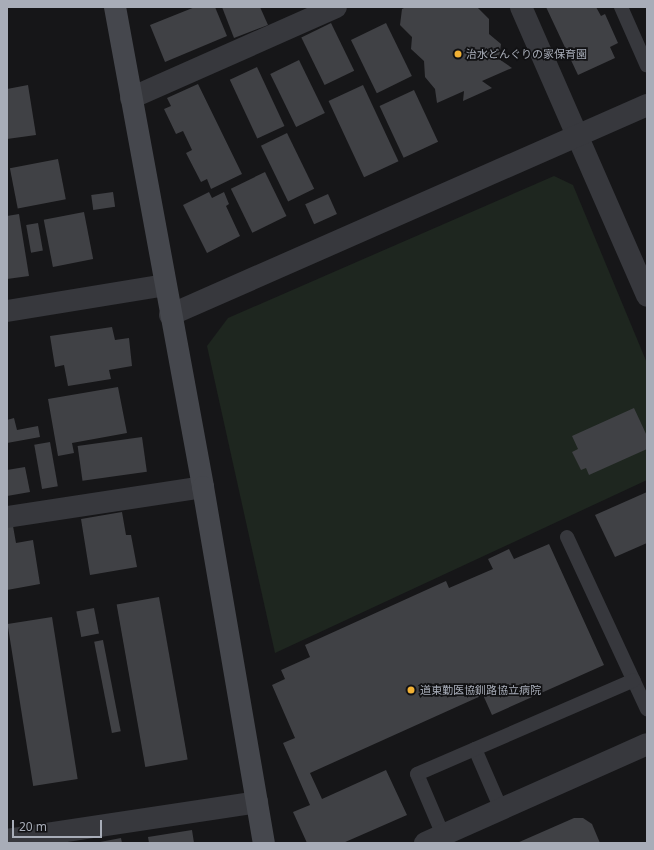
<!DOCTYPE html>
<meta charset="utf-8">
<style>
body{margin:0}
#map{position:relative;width:654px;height:850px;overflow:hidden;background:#161618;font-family:"Noto Sans","Noto Sans JP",sans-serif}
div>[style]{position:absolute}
.green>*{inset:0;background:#1e261f}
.building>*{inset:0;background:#404145;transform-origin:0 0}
.lane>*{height:14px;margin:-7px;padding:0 7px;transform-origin:7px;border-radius:7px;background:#37383d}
.street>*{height:22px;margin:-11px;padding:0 11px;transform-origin:11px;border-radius:11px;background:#37383d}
.secondary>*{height:22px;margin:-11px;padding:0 11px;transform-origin:11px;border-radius:11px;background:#45474d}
.dots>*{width:11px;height:11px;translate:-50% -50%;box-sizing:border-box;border:2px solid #111113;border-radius:50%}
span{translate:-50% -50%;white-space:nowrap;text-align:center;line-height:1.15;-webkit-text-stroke:3.5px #111113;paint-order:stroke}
.poi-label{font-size:11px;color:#a8adb8}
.left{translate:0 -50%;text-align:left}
.frame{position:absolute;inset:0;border:8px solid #a8adb8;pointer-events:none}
.scale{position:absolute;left:12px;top:820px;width:90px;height:18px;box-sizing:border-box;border:2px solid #a8adb8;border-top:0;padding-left:5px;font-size:12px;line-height:14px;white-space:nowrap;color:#a8adb8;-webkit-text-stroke:3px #111113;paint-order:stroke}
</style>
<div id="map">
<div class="green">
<div style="clip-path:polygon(554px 176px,573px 185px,647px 363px,647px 480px,275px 653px,207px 346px,228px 318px)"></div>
</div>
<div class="building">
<div style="clip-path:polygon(195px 7px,215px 7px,227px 36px,165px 62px,150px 25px)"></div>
<div style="clip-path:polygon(222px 7px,260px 7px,268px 25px,234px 38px)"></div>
<div style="clip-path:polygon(406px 7px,477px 7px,489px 19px,489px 34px,501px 44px,499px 59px,512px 68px,482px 81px,492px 88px,463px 101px,464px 91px,437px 103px,435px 89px,425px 77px,424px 61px,411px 49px,412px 37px,400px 25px,402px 9px)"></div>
<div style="clip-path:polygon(546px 7px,596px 7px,601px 16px,605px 14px,618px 43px,610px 47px,615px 58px,578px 75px)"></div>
<div style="left:331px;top:23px;width:53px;height:33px;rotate:64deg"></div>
<div style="left:386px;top:23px;width:59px;height:39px;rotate:64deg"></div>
<div style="left:299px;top:60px;width:59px;height:32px;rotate:64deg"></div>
<div style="left:257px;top:67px;width:65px;height:30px;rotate:65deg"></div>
<div style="clip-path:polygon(198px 84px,242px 174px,211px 189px,207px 179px,201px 182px,186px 153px,192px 150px,183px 131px,176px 134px,164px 109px,171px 106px,167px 98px)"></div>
<div style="clip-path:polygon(28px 85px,36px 135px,7px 139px,7px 89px)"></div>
<div style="left:363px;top:85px;width:84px;height:38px;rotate:65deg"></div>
<div style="left:414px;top:90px;width:57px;height:38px;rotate:65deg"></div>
<div style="left:287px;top:133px;width:62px;height:29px;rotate:64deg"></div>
<div style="left:58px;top:159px;width:41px;height:49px;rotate:79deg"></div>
<div style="left:265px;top:172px;width:49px;height:38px;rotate:64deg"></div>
<div style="left:113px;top:192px;width:15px;height:22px;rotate:82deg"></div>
<div style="clip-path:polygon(209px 192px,212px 198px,224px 192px,229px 204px,226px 206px,240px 236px,207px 253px,183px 205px)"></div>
<div style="left:328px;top:194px;width:22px;height:25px;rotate:66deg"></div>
<div style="left:84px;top:212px;width:48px;height:41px;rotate:79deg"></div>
<div style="clip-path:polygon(19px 214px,29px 276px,7px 279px,7px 216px)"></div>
<div style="left:38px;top:223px;width:28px;height:12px;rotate:80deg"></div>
<div style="clip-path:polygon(112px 327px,115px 340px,129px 338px,132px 366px,109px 370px,111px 379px,68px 386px,64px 365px,55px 367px,50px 336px)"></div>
<div style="clip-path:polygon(118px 387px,127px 433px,72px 443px,74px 453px,58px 456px,48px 399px)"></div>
<div style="clip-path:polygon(634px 408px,647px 436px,647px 449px,589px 475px,586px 468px,581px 470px,572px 452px,578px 449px,572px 436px)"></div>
<div style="clip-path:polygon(14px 418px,17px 430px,38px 426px,40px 437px,7px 443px,7px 420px)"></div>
<div style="left:142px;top:437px;width:35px;height:65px;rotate:82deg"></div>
<div style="left:50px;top:442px;width:45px;height:16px;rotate:80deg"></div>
<div style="clip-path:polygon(25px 467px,30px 492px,7px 496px,7px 470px)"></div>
<div style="clip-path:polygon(647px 492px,647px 543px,615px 557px,595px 515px)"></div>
<div style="clip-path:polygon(122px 512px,126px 535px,131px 535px,137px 567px,90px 575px,81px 519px)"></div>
<div style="clip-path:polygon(13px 526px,16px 543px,33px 540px,40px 584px,7px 590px,7px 527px)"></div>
<div style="clip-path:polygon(549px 544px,604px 665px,492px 715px,483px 695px,310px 773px,322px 799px,386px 770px,407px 815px,343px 843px,307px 843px,293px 812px,310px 805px,283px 743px,295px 738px,272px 685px,285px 679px,281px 670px,310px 657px,305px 645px,446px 581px,449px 588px,493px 569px,488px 559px,509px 549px,514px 559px)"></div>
<div style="left:159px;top:597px;width:165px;height:43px;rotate:80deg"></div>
<div style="left:94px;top:608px;width:26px;height:18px;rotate:79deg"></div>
<div style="left:52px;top:617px;width:164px;height:45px;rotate:81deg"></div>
<div style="left:103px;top:640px;width:93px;height:9px;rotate:79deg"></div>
<div style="clip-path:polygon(574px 818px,583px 818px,592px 824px,600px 843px,517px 843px)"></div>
<div style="clip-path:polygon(192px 830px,194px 843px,149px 843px,148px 837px)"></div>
<div style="clip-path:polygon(121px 838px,122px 843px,100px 843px,100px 842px)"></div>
</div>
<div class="lane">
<div style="left:621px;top:7px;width:64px;rotate:66.2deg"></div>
<div style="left:567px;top:537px;width:190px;rotate:65.1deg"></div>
<div style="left:475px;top:749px;width:65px;rotate:66.6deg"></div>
<div style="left:443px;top:835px;width:66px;rotate:-113.1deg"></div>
<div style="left:417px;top:774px;width:236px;rotate:-23.4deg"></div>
</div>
<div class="street">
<div style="left:521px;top:7px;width:315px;rotate:66.4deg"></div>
<div style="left:131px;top:98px;width:224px;rotate:-23.9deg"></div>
<div style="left:7px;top:311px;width:160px;rotate:-9.3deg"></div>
<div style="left:170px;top:315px;width:521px;rotate:-23.76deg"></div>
<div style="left:7px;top:517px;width:198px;rotate:-8.7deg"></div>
<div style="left:7px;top:840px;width:253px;rotate:-8.6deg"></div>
<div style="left:425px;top:843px;width:243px;rotate:-24deg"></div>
</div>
<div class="secondary">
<div style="left:115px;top:7px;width:488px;rotate:79.6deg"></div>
<div style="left:203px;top:487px;width:361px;rotate:80.3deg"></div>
</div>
<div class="dots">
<div style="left:458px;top:54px;background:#f2b134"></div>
<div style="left:411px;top:690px;background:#f2b134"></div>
</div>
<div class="poi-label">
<span class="left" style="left:466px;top:54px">治水どんぐりの家保育園</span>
<span class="left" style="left:420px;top:690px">道東勤医協釧路協立病院</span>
</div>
<div class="frame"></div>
<div class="scale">20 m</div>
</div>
